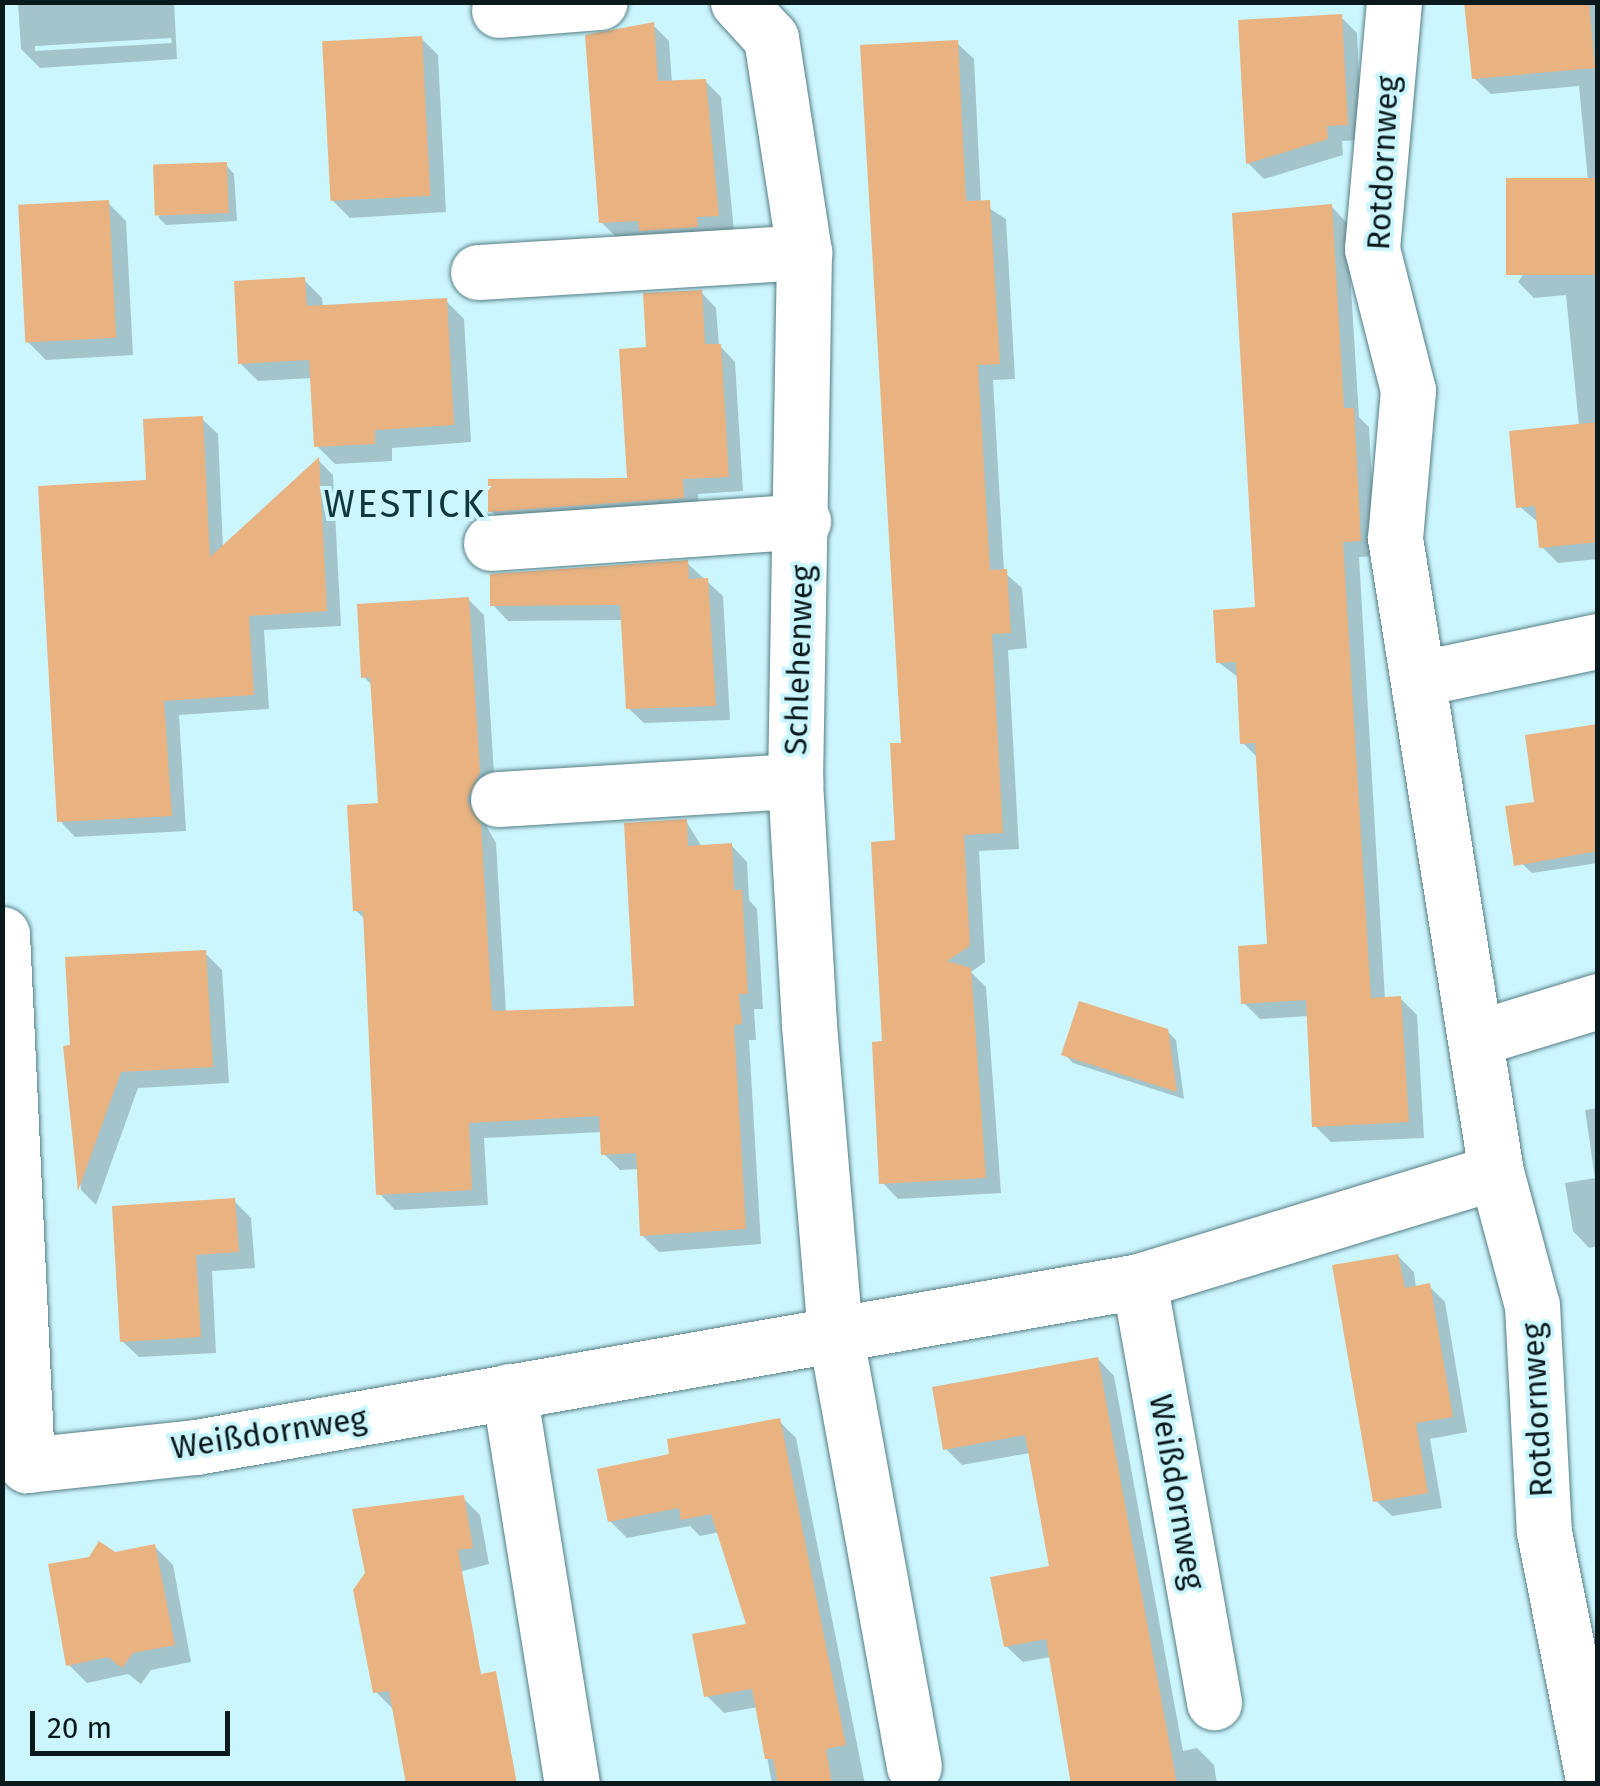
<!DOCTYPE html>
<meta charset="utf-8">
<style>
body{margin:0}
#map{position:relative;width:1600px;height:1786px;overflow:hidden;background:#ccf6fe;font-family:"Fira Sans",sans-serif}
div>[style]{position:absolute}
.shadow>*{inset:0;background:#0003}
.building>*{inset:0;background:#e8b281;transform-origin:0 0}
.roads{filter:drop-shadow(0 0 2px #567d84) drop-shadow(0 0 2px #567d84)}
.minor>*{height:55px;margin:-27.5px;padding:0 27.5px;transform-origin:27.5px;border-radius:27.5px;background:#fff}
span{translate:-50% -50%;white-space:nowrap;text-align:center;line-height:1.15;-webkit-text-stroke:8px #ccf6fe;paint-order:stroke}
.street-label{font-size:32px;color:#0a1a1c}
.quarter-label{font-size:38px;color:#10373d;letter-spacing:2.5px}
.frame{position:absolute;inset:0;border:5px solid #0a1a1c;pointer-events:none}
.scale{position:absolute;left:30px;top:1711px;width:200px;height:45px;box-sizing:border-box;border:5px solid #0a1a1c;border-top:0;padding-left:12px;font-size:30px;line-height:35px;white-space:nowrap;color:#0a1a1c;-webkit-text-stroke:8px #ccf6fe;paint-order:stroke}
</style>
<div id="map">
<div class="shadow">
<div style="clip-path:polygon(evenodd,18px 2px,174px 2px,177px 59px,40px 68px,21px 49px,18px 2px,171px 38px,172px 43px,35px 51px,35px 46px,171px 38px)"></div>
<div style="clip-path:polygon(1467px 2px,1598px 2px,1598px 559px,1558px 563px,1542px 547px,1539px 523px,1519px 506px,1579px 426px,1566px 295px,1534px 298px,1518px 282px,1588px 181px,1579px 86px,1491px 94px,1474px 78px)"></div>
<div style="clip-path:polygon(1341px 17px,1357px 33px,1362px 140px,1342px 141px,1343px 155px,1264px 179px,1248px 163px)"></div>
<div style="clip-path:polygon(653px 25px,669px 41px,672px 83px,705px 81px,721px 97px,734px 231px,617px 238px,601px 222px)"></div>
<div style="clip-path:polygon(421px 38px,438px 55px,446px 212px,350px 218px,333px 201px)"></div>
<div style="clip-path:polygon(957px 43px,974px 59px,981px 203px,1006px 219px,1015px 379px,993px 380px,1004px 572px,1022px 588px,1027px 648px,1008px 650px,1019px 849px,979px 851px,985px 962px,971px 972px,986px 987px,1001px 1193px,898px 1199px,882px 1182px,884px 1044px)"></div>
<div style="clip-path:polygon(226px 165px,234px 174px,237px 221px,166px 225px,158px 217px)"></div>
<div style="clip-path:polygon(108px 203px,126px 221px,133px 355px,46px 360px,28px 342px)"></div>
<div style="clip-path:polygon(1331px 206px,1347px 223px,1359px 417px,1369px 427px,1376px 556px,1359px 557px,1385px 999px,1400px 998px,1417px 1015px,1424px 1138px,1331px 1142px,1315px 1126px,1309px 1016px,1260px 1019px,1244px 1003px,1269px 946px,1259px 759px,1243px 743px,1239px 678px,1218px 662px,1258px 610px)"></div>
<div style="clip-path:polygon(304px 280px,322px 298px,323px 307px,446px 301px,464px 319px,471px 442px,392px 448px,392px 461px,335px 464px,317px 446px,313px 378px,258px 381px,240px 363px)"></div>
<div style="clip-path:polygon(701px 292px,716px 308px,719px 345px,735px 362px,743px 491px,698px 494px,699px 513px,506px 526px,491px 511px,630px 481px,649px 350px)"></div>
<div style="clip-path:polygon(202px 419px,218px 434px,223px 548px,319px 461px,333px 475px,341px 626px,264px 630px,269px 709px,179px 715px,186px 831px,75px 837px,60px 821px,148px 482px)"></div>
<div style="clip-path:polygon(687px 563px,723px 596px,730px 720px,644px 723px,628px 708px,623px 620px,508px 621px,493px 605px)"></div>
<div style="clip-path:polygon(468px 599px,484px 615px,495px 790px,482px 818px,496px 843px,506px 1013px,637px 1008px,686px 821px,702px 847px,731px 845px,747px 862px,749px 900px,757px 909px,763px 1009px,754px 1009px,756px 1040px,749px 1040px,761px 1244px,659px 1252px,642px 1235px,639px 1169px,620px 1170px,604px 1154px,602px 1132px,484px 1138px,488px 1205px,395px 1210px,379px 1193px,366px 920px,355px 910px,381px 806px,374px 687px,364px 677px)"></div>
<div style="clip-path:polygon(1598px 724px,1598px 863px,1532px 873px,1515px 857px,1537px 804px,1528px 737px)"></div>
<div style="clip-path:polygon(205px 953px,222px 970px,229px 1083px,138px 1088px,96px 1205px,81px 1190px,66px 1048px)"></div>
<div style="clip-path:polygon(1167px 1031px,1176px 1040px,1184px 1099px,1073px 1063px,1064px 1054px)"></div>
<div style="clip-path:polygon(1598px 1108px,1598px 1246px,1589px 1248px,1573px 1231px,1565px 1183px,1595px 1178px,1585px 1110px)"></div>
<div style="clip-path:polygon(234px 1201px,251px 1218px,255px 1268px,212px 1271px,216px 1353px,139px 1357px,122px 1341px)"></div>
<div style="clip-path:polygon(1398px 1256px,1414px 1272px,1416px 1288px,1429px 1286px,1445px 1302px,1467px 1432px,1430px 1439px,1442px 1508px,1392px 1516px,1376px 1501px)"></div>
<div style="clip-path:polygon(1098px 1359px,1114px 1376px,1183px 1751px,1197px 1748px,1214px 1765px,1217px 1784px,1071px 1784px,1051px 1657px,1023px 1662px,1006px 1646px,1051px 1568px,1030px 1453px,962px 1465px,945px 1448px)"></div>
<div style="clip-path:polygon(779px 1421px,796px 1438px,865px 1784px,772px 1784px,758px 1707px,724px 1713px,707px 1696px,749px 1626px,720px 1532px,700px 1536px,690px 1526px,627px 1538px,610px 1521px,672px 1456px)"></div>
<div style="clip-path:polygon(463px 1498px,480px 1515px,489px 1564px,440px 1577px,392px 1708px,375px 1691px,367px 1573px,355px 1511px)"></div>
<div style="clip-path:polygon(155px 1547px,173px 1565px,191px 1662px,151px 1670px,141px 1684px,128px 1674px,87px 1683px,69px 1665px,114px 1555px)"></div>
</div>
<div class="building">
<div style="clip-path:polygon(1464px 2px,1589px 2px,1595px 68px,1472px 79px)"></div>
<div style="clip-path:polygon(1342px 14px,1348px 125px,1327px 126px,1328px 139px,1246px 164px,1238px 20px)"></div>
<div style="clip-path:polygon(654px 22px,658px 81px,706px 79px,719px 216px,697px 217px,698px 227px,639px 231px,638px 221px,599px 223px,585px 35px)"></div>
<div style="left:422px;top:36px;width:160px;height:100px;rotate:87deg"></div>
<div style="clip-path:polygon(958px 40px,966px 201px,990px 200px,1000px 364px,978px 365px,990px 570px,1007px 569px,1011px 633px,992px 634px,1003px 833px,964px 835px,970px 946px,947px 961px,971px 968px,986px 1178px,879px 1184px,872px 1042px,882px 1041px,871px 842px,895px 840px,890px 743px,901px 743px,860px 45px)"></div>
<div style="left:227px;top:162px;width:51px;height:74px;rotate:88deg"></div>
<div style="left:1598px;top:178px;width:97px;height:92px;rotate:90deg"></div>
<div style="left:109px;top:200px;width:138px;height:91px;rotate:87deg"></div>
<div style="clip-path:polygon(1332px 204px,1344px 408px,1354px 408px,1361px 541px,1343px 542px,1371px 998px,1401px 996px,1409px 1122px,1312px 1127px,1306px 1000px,1241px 1004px,1238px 946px,1267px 944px,1255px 743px,1240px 744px,1236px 662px,1216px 663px,1213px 610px,1255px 607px,1232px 213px)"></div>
<div style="clip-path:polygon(305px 277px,307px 306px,447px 298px,454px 425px,375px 430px,375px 444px,314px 447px,309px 360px,238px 364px,234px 281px)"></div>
<div style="clip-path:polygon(702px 290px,705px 344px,721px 344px,729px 477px,683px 479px,684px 498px,488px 512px,488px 479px,627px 478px,619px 349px,646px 347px,643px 293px)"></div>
<div style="clip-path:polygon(203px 416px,210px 557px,319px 457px,327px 611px,249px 616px,254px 695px,164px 701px,172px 816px,57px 822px,38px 486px,146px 480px,143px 419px)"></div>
<div style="clip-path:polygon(1598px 422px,1598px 542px,1539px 548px,1535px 506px,1516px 508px,1509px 431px)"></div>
<div style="clip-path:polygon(688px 560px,689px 579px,708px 578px,716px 706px,626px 709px,620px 605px,490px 606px,490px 574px)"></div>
<div style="clip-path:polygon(469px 597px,480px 773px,467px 800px,481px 824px,492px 1011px,634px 1006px,624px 823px,687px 819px,688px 846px,732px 843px,734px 890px,742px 890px,748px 994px,739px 994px,742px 1024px,734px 1025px,746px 1229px,640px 1236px,636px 1153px,601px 1155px,599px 1116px,469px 1123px,472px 1190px,376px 1195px,363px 911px,353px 911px,347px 805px,378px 803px,370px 677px,361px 678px,357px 604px)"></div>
<div style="clip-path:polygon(1598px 724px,1598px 851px,1514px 866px,1505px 806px,1534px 802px,1525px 735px)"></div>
<div style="clip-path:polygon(206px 950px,213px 1067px,121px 1072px,78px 1191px,63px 1046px,70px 1045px,65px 957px)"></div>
<div style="clip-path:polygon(1079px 1001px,1168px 1029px,1177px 1092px,1061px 1055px)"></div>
<div style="clip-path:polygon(235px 1198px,239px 1252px,196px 1255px,201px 1337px,120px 1342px,112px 1206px)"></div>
<div style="clip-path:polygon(1398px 1254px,1405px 1288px,1430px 1283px,1453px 1417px,1416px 1423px,1428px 1493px,1373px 1502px,1332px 1265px)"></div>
<div style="clip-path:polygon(1098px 1357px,1123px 1494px,1177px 1784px,1071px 1784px,1046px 1639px,1004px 1647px,990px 1577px,1049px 1566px,1025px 1435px,943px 1450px,932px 1387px)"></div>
<div style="clip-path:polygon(780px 1418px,846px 1745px,826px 1749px,832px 1784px,778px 1784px,773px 1759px,765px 1759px,752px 1689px,704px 1697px,692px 1634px,746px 1624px,711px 1514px,681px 1520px,679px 1508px,608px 1522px,597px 1469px,669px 1454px,667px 1439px)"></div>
<div style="clip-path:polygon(464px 1495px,473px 1548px,458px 1550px,481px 1674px,496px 1671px,517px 1784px,406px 1784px,389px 1691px,373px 1693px,353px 1590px,365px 1573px,352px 1509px)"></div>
<div style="clip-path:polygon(99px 1541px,115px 1552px,155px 1544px,175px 1645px,133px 1653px,122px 1668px,108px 1657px,66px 1666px,48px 1564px,89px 1557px)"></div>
</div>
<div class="roads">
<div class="minor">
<div style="left:738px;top:2px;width:49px;rotate:47.5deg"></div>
<div style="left:771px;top:38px;width:217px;rotate:81.2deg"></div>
<div style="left:804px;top:252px;width:529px;rotate:90.97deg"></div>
<div style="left:795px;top:781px;width:244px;rotate:86.7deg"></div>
<div style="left:809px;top:1025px;width:308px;rotate:85.2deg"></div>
<div style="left:835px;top:1332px;width:441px;rotate:79.7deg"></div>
<div style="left:1394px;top:2px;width:248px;rotate:95.1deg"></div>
<div style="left:1372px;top:249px;width:146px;rotate:75.7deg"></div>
<div style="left:1408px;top:390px;width:149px;rotate:95deg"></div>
<div style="left:1395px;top:538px;width:642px;rotate:80.95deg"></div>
<div style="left:1496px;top:1172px;width:138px;rotate:74.9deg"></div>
<div style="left:1532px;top:1305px;width:227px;rotate:87deg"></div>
<div style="left:1544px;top:1532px;width:257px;rotate:78.8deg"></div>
<div style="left:499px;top:10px;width:101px;rotate:-4.5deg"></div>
<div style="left:478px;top:272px;width:327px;rotate:-3.5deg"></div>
<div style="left:491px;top:543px;width:313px;rotate:-4deg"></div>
<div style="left:1422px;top:678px;width:180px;rotate:-11.9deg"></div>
<div style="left:498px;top:799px;width:298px;rotate:-3.5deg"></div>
<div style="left:2px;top:934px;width:532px;rotate:87.3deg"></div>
<div style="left:27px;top:1465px;width:170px;rotate:-6.1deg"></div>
<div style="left:196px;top:1447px;width:957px;rotate:-9.98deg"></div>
<div style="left:1139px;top:1281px;width:373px;rotate:-17deg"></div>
<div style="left:1477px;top:1038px;width:127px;rotate:-17deg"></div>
<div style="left:1139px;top:1281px;width:428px;rotate:79.9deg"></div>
<div style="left:509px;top:1391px;width:398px;rotate:80.9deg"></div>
</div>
</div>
<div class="street-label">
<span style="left:1383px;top:163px;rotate:-87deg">Rotdornweg</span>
<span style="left:799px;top:660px;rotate:-88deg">Schlehenweg</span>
<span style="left:1537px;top:1410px;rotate:-93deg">Rotdornweg</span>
<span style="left:269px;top:1433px;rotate:-9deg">Weißdornweg</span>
<span style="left:1177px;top:1492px;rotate:80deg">Weißdornweg</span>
</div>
<div class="quarter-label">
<span style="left:405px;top:505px">WESTICK</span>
</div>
<div class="frame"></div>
<div class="scale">20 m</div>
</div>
